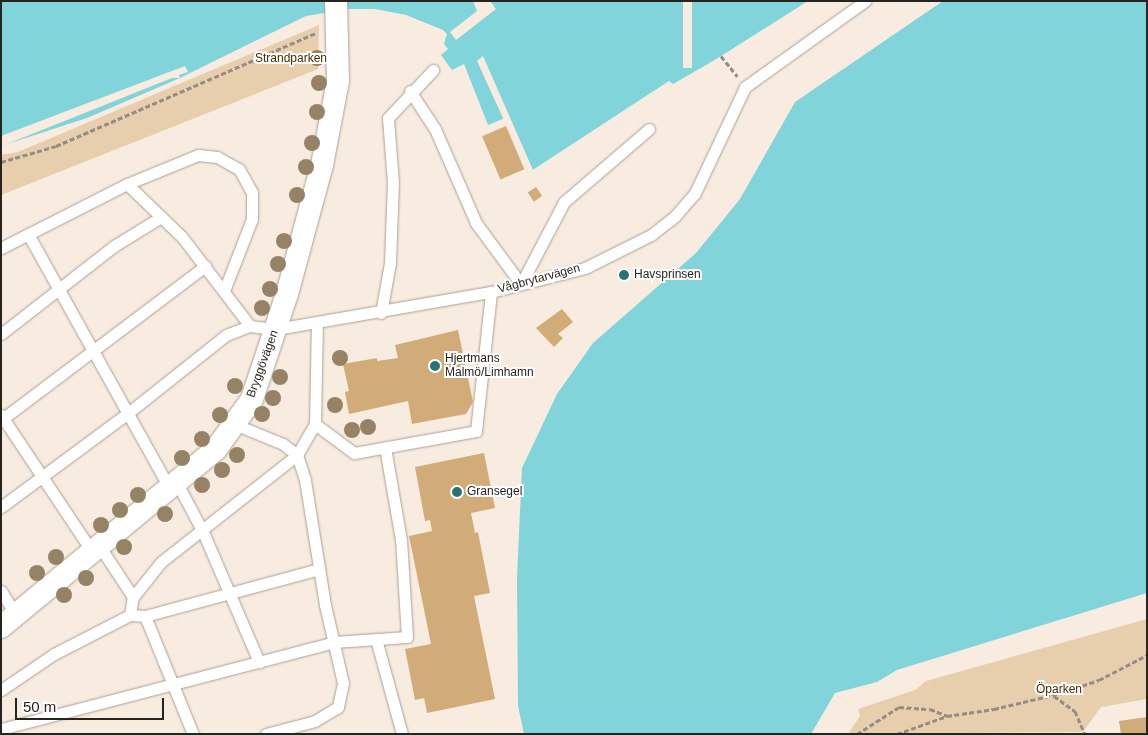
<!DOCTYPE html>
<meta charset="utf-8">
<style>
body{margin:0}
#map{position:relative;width:1148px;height:735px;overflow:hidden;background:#f7ecdf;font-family:Arial,sans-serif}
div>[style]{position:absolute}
.green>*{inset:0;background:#e7cead}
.water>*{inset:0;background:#81d4d9}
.pier>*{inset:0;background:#f7ecdf;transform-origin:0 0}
.building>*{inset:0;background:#d2ac78;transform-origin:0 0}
.path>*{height:3px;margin-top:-1.5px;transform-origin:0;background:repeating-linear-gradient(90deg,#958d84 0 5px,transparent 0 7.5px)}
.roads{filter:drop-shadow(0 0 1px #aaa093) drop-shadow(0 0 1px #aaa093)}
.lane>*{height:11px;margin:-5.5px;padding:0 5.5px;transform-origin:5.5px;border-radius:5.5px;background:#fff}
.street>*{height:22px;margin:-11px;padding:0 11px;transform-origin:11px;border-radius:11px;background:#fff}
.trees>*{width:16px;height:16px;margin:-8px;border-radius:50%;background:#968365}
.dots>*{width:14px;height:14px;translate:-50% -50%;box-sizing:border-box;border:2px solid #fff;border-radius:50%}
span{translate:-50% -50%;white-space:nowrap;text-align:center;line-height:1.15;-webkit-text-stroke:4px #fff;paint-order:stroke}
.park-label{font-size:12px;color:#472d01}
.poi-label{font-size:12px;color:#27231e}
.left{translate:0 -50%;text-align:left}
.street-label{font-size:12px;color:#27231e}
.frame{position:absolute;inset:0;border:2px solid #27231e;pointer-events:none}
.scale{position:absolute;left:15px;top:698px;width:149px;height:22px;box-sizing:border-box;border:2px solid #27231e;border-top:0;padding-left:6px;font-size:15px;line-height:18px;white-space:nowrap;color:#27231e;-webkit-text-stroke:4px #fff;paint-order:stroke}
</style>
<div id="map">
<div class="green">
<div style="clip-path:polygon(319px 25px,318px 69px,1px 195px,1px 155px,18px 152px)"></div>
<div style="clip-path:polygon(1147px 619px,1147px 699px,1101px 707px,1083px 732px,848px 734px,860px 716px,858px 709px,915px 690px,926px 681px)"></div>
</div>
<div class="water">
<div style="clip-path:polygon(1px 1px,808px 1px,718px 58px,673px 84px,669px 81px,528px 173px,505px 118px,488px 125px,464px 64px,452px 70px,441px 55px,448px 49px,444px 44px,447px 34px,443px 30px,406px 15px,375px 9px,349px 9px,306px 16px,180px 78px,87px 118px,1px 146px)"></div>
<div style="clip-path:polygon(943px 1px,1147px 1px,1147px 593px,897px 670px,877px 682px,835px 693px,811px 734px,524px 734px,518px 706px,517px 578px,522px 468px,557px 394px,593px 343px,696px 253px,740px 199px,795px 102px)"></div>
</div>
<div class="pier">
<div style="clip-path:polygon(473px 1px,490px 1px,496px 9px,456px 40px,450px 32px,477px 11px)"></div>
<div style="left:683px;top:1px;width:9px;height:67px"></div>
<div style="clip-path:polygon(483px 56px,533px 170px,528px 173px,477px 61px)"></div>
<div style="clip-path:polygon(185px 66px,188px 72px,179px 75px,180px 78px,172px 78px,2px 146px,1px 136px)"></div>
</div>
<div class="building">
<div style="left:506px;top:126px;width:47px;height:26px;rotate:67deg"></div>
<div style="left:536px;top:187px;width:11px;height:10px;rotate:56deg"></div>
<div style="clip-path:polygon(562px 309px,573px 322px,558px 334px,563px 338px,554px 347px,536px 328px)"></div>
<div style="clip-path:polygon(458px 330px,473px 402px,466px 414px,412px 424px,408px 401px,349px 414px,345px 392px,349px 391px,343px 364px,377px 358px,377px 361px,398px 358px,395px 345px)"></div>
<div style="clip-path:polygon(484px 453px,495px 508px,471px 513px,475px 533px,478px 532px,490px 593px,474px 596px,495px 699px,427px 713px,424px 698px,415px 700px,405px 649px,431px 644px,409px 536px,432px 531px,430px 520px,425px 521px,415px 467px)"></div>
<div style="clip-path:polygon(1147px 717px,1147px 734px,1121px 734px,1119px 721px)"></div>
</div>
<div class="path">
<div style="left:721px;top:56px;width:26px;rotate:51deg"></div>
<div style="left:1px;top:162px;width:57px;rotate:-16.2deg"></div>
<div style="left:56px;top:146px;width:283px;rotate:-23.5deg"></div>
<div style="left:1054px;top:696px;width:26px;rotate:36deg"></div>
<div style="left:1075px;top:711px;width:25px;rotate:67deg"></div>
<div style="left:857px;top:734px;width:50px;rotate:-32.7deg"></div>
<div style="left:899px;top:707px;width:31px;rotate:4deg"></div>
<div style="left:930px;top:709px;width:18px;rotate:22deg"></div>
<div style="left:897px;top:734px;width:53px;rotate:-19.8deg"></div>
<div style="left:947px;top:716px;width:48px;rotate:-8.5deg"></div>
<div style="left:994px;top:709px;width:69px;rotate:-13.4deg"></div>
<div style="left:1061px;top:693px;width:40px;rotate:-18.9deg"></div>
<div style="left:1099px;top:680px;width:54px;rotate:-27.5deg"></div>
</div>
<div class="roads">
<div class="lane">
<div style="left:410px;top:91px;width:45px;rotate:56.7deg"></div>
<div style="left:435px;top:129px;width:103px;rotate:66.4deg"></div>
<div style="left:476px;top:223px;width:76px;rotate:53.6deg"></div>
<div style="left:521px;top:284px;width:93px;rotate:-62.3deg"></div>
<div style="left:564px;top:202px;width:112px;rotate:-40.7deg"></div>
<div style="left:127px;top:184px;width:77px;rotate:-22.2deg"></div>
<div style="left:198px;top:155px;width:19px;rotate:6deg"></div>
<div style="left:217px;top:157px;width:25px;rotate:29deg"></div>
<div style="left:239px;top:169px;width:26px;rotate:61deg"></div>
<div style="left:252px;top:192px;width:27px;rotate:90deg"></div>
<div style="left:252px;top:219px;width:77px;rotate:111.3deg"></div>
<div style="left:28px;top:234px;width:292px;rotate:60.9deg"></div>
<div style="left:1px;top:248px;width:141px;rotate:-26.9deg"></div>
<div style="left:127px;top:184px;width:76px;rotate:43.9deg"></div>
<div style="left:182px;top:237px;width:112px;rotate:52.6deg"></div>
<div style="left:250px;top:326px;width:26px;rotate:7deg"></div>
<div style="left:276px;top:329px;width:218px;rotate:-9.8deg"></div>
<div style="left:491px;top:292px;width:97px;rotate:-14.3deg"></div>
<div style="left:585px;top:268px;width:74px;rotate:-26.6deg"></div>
<div style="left:651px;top:235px;width:31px;rotate:-38deg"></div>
<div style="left:675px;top:216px;width:30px;rotate:-49deg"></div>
<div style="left:695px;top:193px;width:117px;rotate:-64.7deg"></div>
<div style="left:745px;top:87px;width:148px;rotate:-35.6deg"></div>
<div style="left:381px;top:313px;width:51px;rotate:-79.8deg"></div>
<div style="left:390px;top:263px;width:80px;rotate:-87.9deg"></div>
<div style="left:393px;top:183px;width:65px;rotate:-94.4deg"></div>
<div style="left:388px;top:118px;width:66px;rotate:-46.8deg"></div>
<div style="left:1px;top:334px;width:143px;rotate:-37.9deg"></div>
<div style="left:114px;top:246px;width:55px;rotate:-31.7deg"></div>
<div style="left:1px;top:415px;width:166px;rotate:56.3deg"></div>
<div style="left:1px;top:420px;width:256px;rotate:-37deg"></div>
<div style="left:234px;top:424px;width:53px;rotate:22.2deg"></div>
<div style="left:283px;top:444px;width:18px;rotate:38deg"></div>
<div style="left:297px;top:455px;width:26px;rotate:72deg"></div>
<div style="left:305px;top:480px;width:127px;rotate:80.9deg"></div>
<div style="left:325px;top:605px;width:80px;rotate:77deg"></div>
<div style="left:343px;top:683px;width:25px;rotate:102deg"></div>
<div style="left:338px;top:707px;width:27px;rotate:149deg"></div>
<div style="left:315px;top:721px;width:51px;rotate:165.1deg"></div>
<div style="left:315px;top:424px;width:49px;rotate:36.6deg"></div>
<div style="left:354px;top:453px;width:124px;rotate:-10.2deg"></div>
<div style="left:476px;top:431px;width:140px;rotate:-83.8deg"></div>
<div style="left:177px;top:483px;width:55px;rotate:62deg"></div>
<div style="left:203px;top:532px;width:142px;rotate:66.7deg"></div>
<div style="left:1px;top:507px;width:158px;rotate:-36.5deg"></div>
<div style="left:128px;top:413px;width:125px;rotate:-38.5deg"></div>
<div style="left:226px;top:335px;width:26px;rotate:-21deg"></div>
<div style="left:100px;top:547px;width:60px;rotate:56.6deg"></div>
<div style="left:1px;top:591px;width:28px;rotate:58deg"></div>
<div style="left:130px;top:615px;width:18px;rotate:-81deg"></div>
<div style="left:133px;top:597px;width:45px;rotate:-51.3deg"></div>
<div style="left:161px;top:562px;width:173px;rotate:-38.2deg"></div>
<div style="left:297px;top:455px;width:36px;rotate:-60deg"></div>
<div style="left:315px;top:424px;width:101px;rotate:-88.9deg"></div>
<div style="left:145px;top:616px;width:127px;rotate:67.9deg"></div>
<div style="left:376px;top:639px;width:98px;rotate:74.7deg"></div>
<div style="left:1px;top:690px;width:64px;rotate:-34.2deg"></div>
<div style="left:54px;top:654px;width:85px;rotate:-27.2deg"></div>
<div style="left:130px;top:615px;width:15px;rotate:4deg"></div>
<div style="left:145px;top:616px;width:180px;rotate:-15.1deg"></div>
<div style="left:1px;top:729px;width:344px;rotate:-14.6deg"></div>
<div style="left:334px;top:642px;width:73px;rotate:-3.9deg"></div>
<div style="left:407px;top:637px;width:97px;rotate:-93.5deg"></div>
<div style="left:401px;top:540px;width:94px;rotate:-99.8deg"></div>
</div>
<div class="street">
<div style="left:1px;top:627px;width:279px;rotate:-39.6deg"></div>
<div style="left:216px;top:449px;width:62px;rotate:-54.2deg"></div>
<div style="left:252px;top:399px;width:111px;rotate:-71.6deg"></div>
<div style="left:287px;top:294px;width:134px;rotate:-74.8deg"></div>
<div style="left:322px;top:165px;width:86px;rotate:-79.2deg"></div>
<div style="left:338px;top:81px;width:80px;rotate:-91.4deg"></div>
</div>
</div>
<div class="trees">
<div style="left:317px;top:58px"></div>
<div style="left:319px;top:83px"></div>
<div style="left:317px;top:112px"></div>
<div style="left:312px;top:143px"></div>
<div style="left:306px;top:167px"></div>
<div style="left:297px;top:195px"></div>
<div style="left:284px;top:241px"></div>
<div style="left:278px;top:264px"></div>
<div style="left:270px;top:289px"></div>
<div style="left:262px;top:308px"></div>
<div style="left:340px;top:358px"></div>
<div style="left:280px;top:377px"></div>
<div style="left:235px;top:386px"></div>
<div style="left:273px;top:398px"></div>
<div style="left:335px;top:405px"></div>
<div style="left:262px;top:414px"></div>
<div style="left:220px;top:415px"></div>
<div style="left:368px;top:427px"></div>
<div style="left:352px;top:430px"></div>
<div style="left:202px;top:439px"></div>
<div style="left:237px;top:455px"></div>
<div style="left:182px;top:458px"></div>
<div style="left:222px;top:470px"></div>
<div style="left:202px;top:485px"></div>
<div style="left:138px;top:495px"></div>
<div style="left:120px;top:510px"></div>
<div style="left:165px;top:514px"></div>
<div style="left:101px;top:525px"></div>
<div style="left:124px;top:547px"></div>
<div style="left:56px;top:557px"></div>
<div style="left:37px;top:573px"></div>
<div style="left:86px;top:578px"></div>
<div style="left:64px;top:595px"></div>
</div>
<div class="dots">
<div style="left:624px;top:275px;background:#297378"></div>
<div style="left:435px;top:366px;background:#297378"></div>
<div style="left:457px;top:492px;background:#297378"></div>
</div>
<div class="park-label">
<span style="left:291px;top:59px">Strandparken</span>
<span style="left:1059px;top:690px">Öparken</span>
</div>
<div class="poi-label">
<span class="left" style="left:634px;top:275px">Havsprinsen</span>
<span class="left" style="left:445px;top:366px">Hjertmans<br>Malmö/Limhamn</span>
<span class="left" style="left:467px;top:492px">Gransegel</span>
</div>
<div class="street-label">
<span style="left:539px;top:279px;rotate:-15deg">Vågbrytarvägen</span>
<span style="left:263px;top:364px;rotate:-70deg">Bryggövägen</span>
</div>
<div class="frame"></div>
<div class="scale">50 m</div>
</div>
